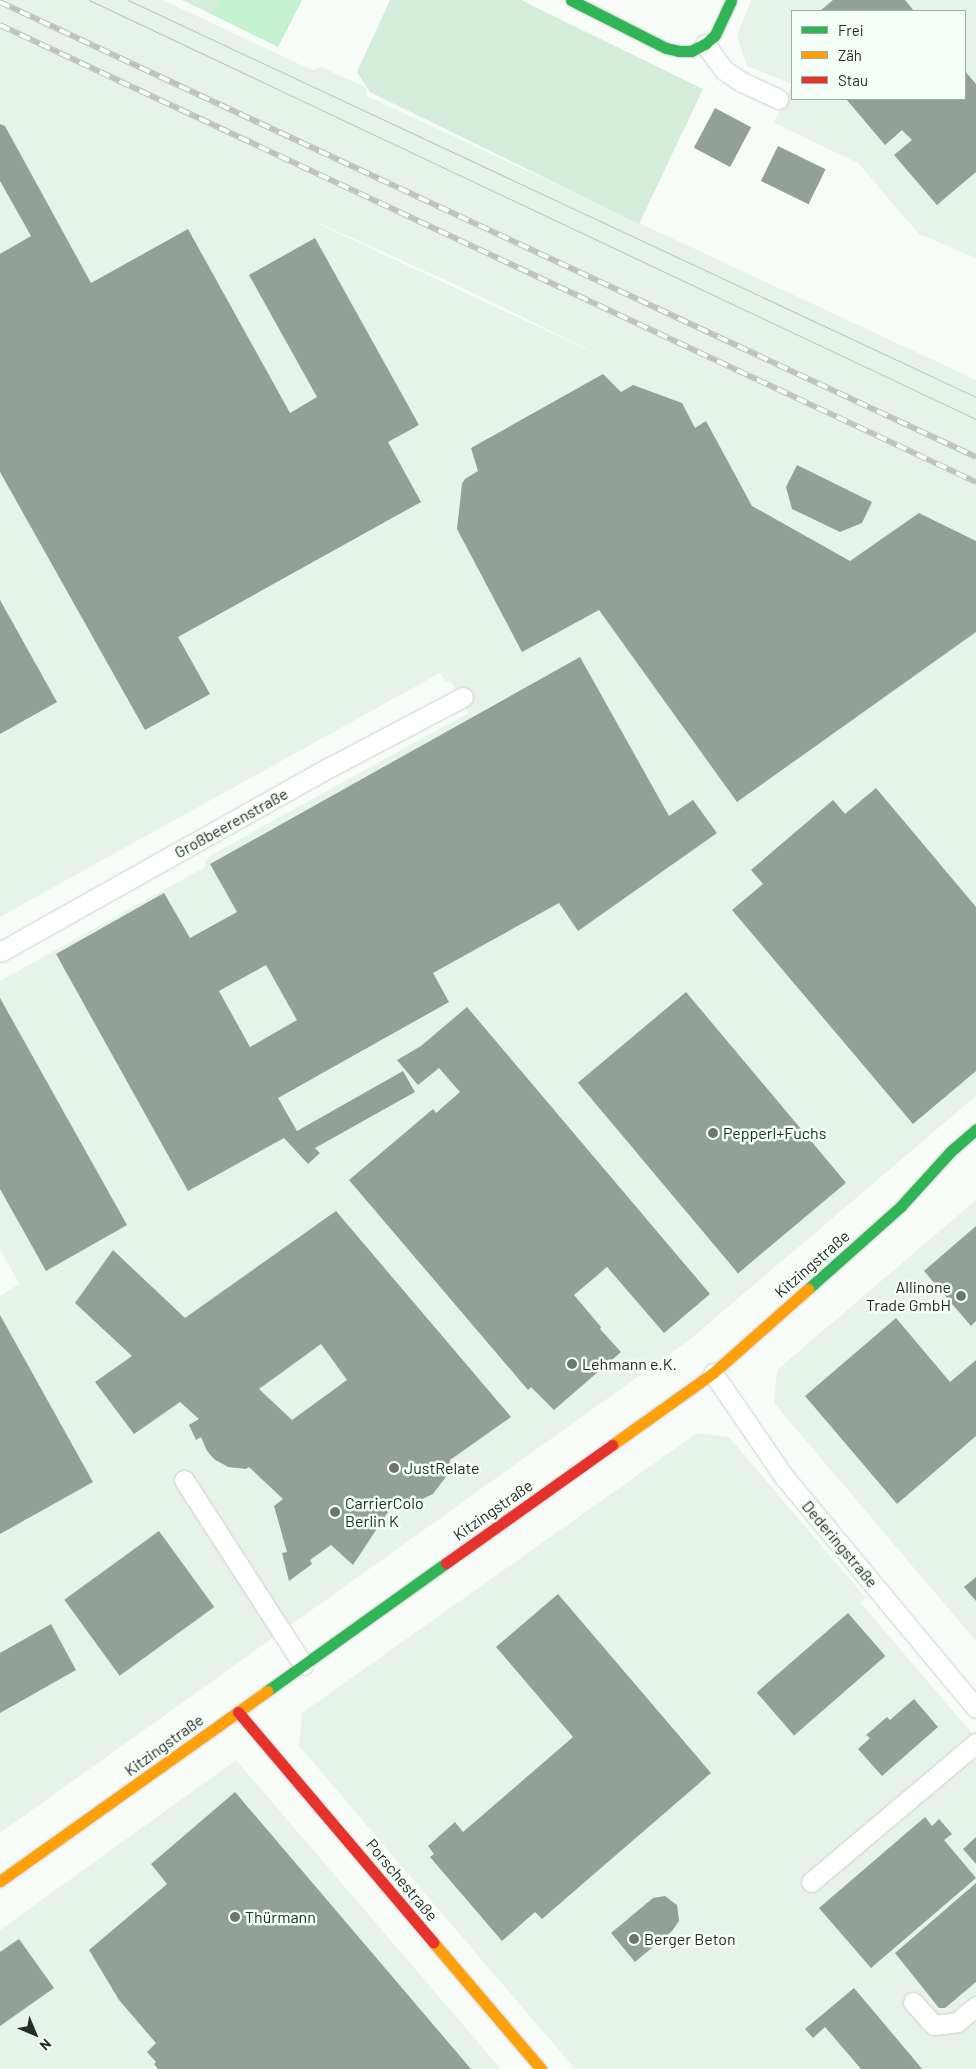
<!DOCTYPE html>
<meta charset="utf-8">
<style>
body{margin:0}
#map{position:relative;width:976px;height:2069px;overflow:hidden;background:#f7fcf8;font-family:Barlow,sans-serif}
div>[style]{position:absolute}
.built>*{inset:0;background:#e7f3e9}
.green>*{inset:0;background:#d4edda}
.water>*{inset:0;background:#c4f1cf}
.building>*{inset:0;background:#92a097;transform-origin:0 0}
.roads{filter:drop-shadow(0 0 1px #ccd0cd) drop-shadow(0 0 1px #ccd0cd)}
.lane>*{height:19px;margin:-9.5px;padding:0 9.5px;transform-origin:9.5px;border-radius:9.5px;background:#fefffe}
.fast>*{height:11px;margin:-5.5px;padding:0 5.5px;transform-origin:5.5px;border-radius:5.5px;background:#30b455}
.slow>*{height:11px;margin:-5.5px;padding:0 5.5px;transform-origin:5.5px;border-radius:5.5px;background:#ff9f0a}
.jam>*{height:11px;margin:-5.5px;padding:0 5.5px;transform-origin:5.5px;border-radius:5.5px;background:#e5322d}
.tram>*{height:1px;margin:-0.5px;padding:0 0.5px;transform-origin:0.5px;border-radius:0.5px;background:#c0c0c0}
.rail>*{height:5.5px;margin-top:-2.75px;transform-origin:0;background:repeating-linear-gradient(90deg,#f4fff7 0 11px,#c0c0c0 0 22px);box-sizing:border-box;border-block:1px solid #c0c0c0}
.dots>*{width:14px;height:14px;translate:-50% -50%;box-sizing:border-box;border:2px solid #f4fff7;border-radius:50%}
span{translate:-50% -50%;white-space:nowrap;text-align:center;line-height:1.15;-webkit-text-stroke:5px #f4fff7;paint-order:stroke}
.street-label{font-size:16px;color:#272b28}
.poi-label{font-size:16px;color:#272b28}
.left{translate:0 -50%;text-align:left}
.right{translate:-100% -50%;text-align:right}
.legend{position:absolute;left:791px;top:10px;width:175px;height:90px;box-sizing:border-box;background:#f4fff7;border:1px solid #a2aaa4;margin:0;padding:6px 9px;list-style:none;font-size:15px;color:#272b28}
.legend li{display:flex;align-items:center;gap:10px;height:25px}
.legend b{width:25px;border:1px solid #a2aaa4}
.north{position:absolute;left:10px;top:2009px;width:50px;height:50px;-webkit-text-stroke:4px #f4fff7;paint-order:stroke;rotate:135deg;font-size:14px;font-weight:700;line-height:20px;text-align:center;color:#272b28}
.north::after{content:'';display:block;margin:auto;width:18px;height:22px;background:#272b28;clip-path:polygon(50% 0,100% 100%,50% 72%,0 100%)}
</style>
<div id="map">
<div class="built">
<div style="clip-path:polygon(evenodd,0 0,163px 0,312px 70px,321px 67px,365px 87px,367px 96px,976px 380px,976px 1096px,688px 1341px,0 1833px,0 1296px,19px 1284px,0 1249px,0 981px,205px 867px,205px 861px,211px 855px,468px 713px,450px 680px,446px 683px,440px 673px,0 917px,0 0,319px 223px,458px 286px,616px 363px,319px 224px,319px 223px)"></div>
<div style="clip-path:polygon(evenodd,751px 0,976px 0,976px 258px,919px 234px,858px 163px,774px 123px,792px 84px,747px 66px,737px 36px,751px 0,792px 11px,965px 11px,965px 99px,792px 99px,792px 11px)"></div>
<div style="clip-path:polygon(976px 1200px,976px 1641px,774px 1403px,777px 1370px)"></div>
<div style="clip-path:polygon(697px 1433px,729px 1437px,866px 1598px,861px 1603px,965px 1725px,974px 1735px,976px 1733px,976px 2069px,575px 2069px,299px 1746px,302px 1713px)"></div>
<div style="clip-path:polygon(236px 1760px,501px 2069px,0 2069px,0 1930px)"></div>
</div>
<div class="green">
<div style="clip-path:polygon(182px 0,221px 0,213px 15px)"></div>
<div style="clip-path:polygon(390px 0,521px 0,703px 89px,639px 224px,370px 92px,357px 72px)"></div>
</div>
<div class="water">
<div style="clip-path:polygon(221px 0,302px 0,278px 47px,213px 15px)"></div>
</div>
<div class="building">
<div style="clip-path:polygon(833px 0,905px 0,914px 11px,820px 11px)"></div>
<div style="clip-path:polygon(965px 71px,976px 84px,976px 172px,937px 205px,894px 155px,912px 140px,902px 130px,885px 145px,846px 99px,965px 99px)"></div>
<div style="left:715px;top:108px;width:41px;height:45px;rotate:28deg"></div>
<div style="clip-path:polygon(0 124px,5px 126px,91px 283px,188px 229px,290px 413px,317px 397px,249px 275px,315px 238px,419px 425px,388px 442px,421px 502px,178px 637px,210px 694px,145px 730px,0 472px,0 254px,31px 236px,0 181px)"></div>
<div style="left:778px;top:146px;width:53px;height:39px;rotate:26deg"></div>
<div style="clip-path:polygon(603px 374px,621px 392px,633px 385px,682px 403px,695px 428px,706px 421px,752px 506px,850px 561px,919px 513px,976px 541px,976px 632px,737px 802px,599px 610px,522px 652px,457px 529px,462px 484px,465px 479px,478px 471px,471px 448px)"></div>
<div style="clip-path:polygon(797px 465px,872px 502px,862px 523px,840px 532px,792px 509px,786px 487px)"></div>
<div style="clip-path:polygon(0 600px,57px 702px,0 734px)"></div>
<div style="clip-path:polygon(evenodd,580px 657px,669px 816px,693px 800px,717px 833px,578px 931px,559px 903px,433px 973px,449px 1002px,278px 1098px,297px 1131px,403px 1071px,415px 1092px,315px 1148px,320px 1153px,308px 1164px,284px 1138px,188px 1191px,56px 954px,164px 893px,190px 938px,237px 912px,210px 864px,580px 657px,266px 965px,297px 1020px,250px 1047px,219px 991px,266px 965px)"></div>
<div style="clip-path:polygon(876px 788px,976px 907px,976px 1071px,913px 1124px,732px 910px,763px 884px,751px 870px,833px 800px,845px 814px)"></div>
<div style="left:686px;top:992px;width:249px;height:141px;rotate:50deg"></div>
<div style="clip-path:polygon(0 998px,127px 1225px,46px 1271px,0 1189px)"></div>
<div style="clip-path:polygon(467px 1007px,710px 1294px,664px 1333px,607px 1267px,574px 1295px,601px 1327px,600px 1329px,621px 1352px,554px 1410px,531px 1387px,528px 1390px,349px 1180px,433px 1109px,436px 1113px,460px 1092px,439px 1068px,418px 1085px,397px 1060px,421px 1046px)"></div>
<div style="clip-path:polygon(evenodd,336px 1211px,511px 1417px,450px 1460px,448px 1474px,433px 1494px,407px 1506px,400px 1497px,384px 1507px,388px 1512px,353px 1565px,331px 1545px,310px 1560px,312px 1564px,289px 1581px,282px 1553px,287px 1552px,274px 1506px,283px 1499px,249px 1467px,246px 1469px,228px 1467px,214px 1459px,207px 1451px,201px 1437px,196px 1440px,189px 1425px,199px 1419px,180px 1402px,134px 1434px,95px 1382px,132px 1356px,75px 1303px,113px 1250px,185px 1318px,336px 1211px,321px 1344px,347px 1380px,292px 1420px,259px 1389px,321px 1344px)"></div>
<div style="clip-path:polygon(976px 1226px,976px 1321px,971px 1326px,924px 1271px)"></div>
<div style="clip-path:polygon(0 1315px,93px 1482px,0 1534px)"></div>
<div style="clip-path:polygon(896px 1318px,950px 1382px,976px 1360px,976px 1436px,897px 1504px,805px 1396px)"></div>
<div style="left:159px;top:1531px;width:94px;height:117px;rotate:54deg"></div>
<div style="clip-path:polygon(976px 1577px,976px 1601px,964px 1587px)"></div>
<div style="clip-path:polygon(558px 1594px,711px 1773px,542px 1919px,535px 1912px,502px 1941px,430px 1857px,434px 1854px,428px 1846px,455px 1822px,463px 1832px,573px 1737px,496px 1647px)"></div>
<div style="left:848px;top:1613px;width:57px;height:121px;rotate:49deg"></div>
<div style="clip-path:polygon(51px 1624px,76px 1670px,0 1713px,0 1653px)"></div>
<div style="clip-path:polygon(914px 1699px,938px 1727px,882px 1776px,858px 1749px,870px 1738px,866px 1735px,887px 1717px,890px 1720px)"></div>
<div style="clip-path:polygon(235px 1792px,471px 2069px,158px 2069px,154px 2064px,156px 2062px,147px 2052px,156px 2043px,119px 2000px,89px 1950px,167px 1884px,151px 1864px)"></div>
<div style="clip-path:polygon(925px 1817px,932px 1826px,939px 1819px,952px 1834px,944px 1840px,976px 1878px,871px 1968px,819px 1908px)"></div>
<div style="clip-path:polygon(976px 1837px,976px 1864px,963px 1849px)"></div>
<div style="clip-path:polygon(976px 1883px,976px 1982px,945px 2008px,939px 2008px,895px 1953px)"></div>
<div style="clip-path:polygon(665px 1896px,677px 1905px,679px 1921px,672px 1931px,635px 1962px,611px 1933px,653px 1898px)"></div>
<div style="clip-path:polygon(19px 1939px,54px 1988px,0 2026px,0 1952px)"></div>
<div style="clip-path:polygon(854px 1988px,913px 2058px,922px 2069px,861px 2069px,825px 2027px,813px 2038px,805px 2029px)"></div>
</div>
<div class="roads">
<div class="lane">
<div style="left:705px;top:44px;width:32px;rotate:54deg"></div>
<div style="left:724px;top:70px;width:22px;rotate:34deg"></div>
<div style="left:742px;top:82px;width:40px;rotate:25deg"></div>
<div style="left:0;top:952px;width:381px;rotate:-29.3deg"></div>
<div style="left:332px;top:766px;width:148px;rotate:-27.8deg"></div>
<div style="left:713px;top:1373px;width:127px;rotate:55.6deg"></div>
<div style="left:785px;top:1478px;width:299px;rotate:50.3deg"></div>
<div style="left:184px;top:1480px;width:220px;rotate:57.2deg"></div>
<div style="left:811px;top:1882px;width:216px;rotate:-40.1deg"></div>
<div style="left:913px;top:2002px;width:31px;rotate:48deg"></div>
<div style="left:934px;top:2025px;width:23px;rotate:-7deg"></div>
<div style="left:957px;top:2022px;width:25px;rotate:-40deg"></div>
</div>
<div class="fast">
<div style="left:571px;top:0;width:106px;rotate:26.8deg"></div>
<div style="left:666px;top:48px;width:13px;rotate:13deg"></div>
<div style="left:679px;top:51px;width:12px"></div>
<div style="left:691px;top:51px;width:16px;rotate:-27deg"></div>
<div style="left:705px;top:44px;width:13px;rotate:-42deg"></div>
<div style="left:715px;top:35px;width:38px;rotate:-65deg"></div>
<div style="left:808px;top:1289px;width:125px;rotate:-41.7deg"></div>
<div style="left:901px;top:1206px;width:74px;rotate:-47.7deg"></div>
<div style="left:951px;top:1151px;width:33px;rotate:-41deg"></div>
<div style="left:267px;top:1691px;width:220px;rotate:-35.6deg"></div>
</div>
<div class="slow">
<div style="left:612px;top:1445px;width:124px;rotate:-35.5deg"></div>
<div style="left:713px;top:1373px;width:127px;rotate:-41.5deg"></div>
<div style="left:0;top:1881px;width:328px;rotate:-35.4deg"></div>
<div style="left:433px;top:1942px;width:167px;rotate:49.6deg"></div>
</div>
<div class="jam">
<div style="left:446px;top:1563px;width:204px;rotate:-35.4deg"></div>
<div style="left:238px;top:1712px;width:302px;rotate:49.7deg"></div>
</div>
</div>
<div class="tram">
<div style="left:89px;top:0;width:981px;rotate:25.29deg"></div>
<div style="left:128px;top:0;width:936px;rotate:25.09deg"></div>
</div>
<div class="rail">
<div style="left:0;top:2px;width:1077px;rotate:24.99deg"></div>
<div style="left:0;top:25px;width:1078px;rotate:25.09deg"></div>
</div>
<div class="dots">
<div style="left:713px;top:1133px;background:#707471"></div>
<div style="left:961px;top:1296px;background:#707471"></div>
<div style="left:572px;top:1364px;background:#707471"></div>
<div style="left:394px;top:1468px;background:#707471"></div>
<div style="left:335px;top:1512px;background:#707471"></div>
<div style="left:235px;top:1917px;background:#707471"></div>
<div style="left:634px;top:1939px;background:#707471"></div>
</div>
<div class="street-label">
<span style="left:231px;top:823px;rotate:-29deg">Großbeerenstraße</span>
<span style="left:812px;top:1264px;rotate:-41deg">Kitzingstraße</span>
<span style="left:493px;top:1510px;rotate:-35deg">Kitzingstraße</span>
<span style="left:840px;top:1544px;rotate:50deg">Dederingstraße</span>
<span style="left:164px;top:1745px;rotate:-36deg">Kitzingstraße</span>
<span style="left:402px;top:1880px;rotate:50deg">Porschestraße</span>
</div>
<div class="poi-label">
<span class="left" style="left:723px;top:1133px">Pepperl+Fuchs</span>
<span class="right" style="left:951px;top:1296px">Allinone<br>Trade GmbH</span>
<span class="left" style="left:582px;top:1364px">Lehmann e.K.</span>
<span class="left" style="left:404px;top:1468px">JustRelate</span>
<span class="left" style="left:345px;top:1512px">CarrierColo<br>Berlin K</span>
<span class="left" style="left:245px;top:1917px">Thürmann</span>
<span class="left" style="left:644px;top:1939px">Berger Beton</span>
</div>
<ul class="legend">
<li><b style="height:6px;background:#30b455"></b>Frei</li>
<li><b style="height:6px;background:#ff9f0a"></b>Zäh</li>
<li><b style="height:6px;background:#e5322d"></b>Stau</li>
</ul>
<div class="north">N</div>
</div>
